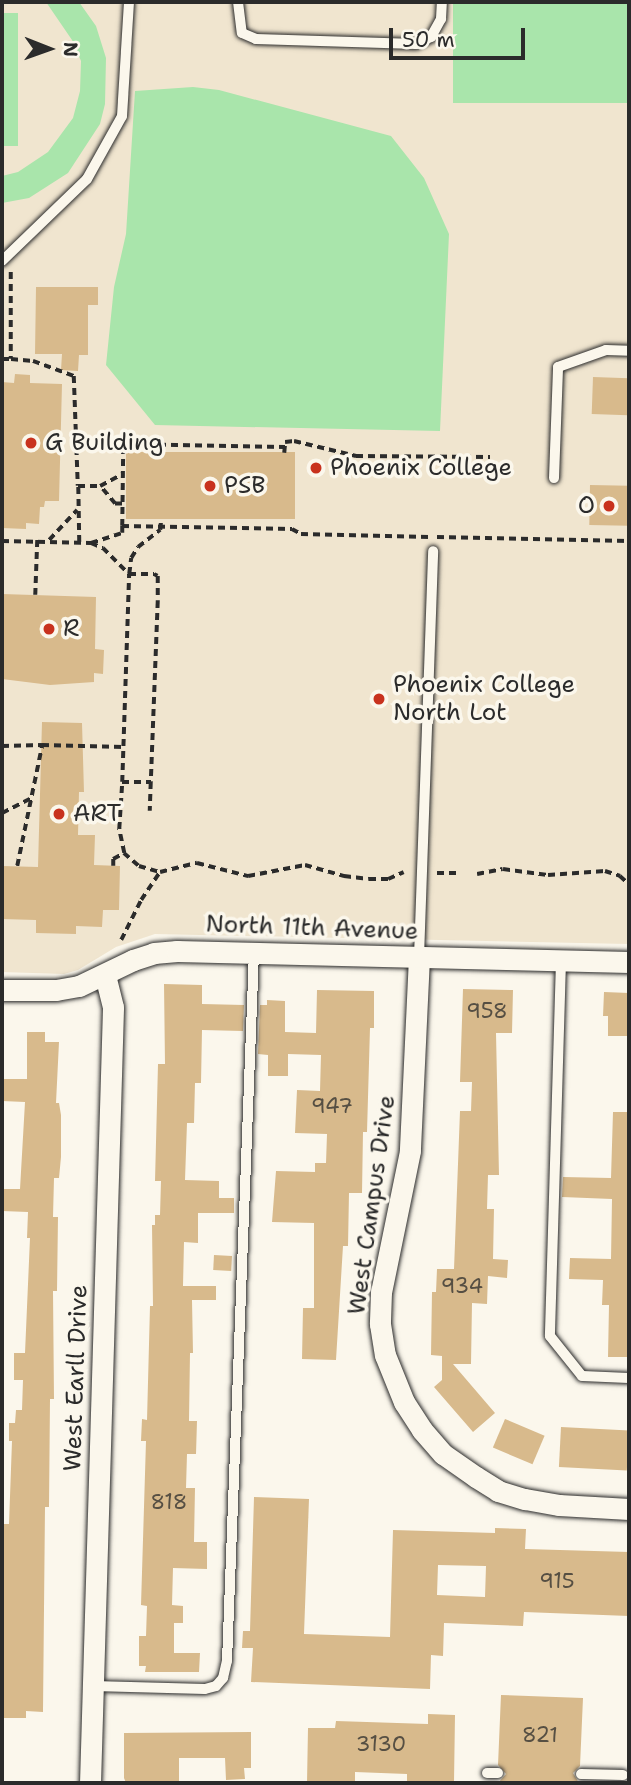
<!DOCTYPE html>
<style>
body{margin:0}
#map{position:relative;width:631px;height:1785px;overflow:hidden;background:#fbf7ec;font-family:"Shantell Sans",sans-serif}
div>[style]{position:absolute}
.built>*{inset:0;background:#f0e5cf}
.green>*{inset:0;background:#a9e5ab;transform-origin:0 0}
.building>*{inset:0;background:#d8ba8c;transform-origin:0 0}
.path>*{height:3.5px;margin-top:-1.75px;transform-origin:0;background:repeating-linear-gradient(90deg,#2b2b2b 0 7px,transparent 0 12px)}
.roads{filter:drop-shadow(0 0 2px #2b2b2b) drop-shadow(0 0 2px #2b2b2b)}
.service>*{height:10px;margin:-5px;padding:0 5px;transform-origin:5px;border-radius:5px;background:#fbf7ec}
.minor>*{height:21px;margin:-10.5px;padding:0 10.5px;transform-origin:10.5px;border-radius:10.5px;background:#fbf7ec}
.dots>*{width:19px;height:19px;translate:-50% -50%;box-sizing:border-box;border:4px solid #fbf7ec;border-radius:50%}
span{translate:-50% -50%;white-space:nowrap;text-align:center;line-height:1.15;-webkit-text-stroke:7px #fbf7ec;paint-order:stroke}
.number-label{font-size:21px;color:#564f43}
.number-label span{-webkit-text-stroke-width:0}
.poi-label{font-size:24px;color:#2b2b2b}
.left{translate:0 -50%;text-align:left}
.right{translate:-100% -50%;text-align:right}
.street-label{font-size:24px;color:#2b2b2b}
.frame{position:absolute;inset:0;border:4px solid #2b2b2b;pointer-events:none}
.north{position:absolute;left:14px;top:14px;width:70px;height:70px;-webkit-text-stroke:5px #fbf7ec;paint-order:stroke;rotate:91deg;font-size:19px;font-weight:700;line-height:28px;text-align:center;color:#2b2b2b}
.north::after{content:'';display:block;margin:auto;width:24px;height:32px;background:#2b2b2b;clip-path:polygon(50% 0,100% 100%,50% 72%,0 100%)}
.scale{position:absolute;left:389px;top:28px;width:136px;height:32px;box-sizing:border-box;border:4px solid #2b2b2b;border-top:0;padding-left:9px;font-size:21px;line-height:24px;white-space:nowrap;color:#2b2b2b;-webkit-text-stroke:5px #fbf7ec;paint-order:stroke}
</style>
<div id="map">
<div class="built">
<div style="clip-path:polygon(2px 2px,629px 2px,629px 944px,155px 934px,116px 947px,78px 970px,64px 974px,2px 972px)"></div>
</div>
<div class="green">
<div style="clip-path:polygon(46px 2px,79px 2px,96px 26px,106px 58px,105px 104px,100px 124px,68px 173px,29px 198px,2px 203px,2px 176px,18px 172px,48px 152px,73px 118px,80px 91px,81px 61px,72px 40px)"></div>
<div style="left:453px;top:2px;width:176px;height:101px"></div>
<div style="left:2px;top:13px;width:16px;height:133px"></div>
<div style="clip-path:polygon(193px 87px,219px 90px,391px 136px,424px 178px,449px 234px,440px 431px,155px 425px,106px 365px,114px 287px,126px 234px,135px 91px)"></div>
</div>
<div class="building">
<div style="clip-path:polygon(36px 287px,98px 287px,98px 305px,88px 305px,88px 355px,79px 355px,78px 371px,61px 370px,62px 354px,35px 354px)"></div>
<div style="clip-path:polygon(15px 374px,30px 375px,30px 383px,62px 384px,59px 501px,45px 501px,44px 507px,40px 507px,39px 524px,26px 523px,26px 529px,2px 528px,2px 382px,14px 383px)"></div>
<div style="left:593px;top:377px;width:36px;height:37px;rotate:2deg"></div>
<div style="left:126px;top:452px;width:169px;height:67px"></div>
<div style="left:590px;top:485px;width:39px;height:40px;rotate:1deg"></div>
<div style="clip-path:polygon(2px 594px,96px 597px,95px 649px,104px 650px,103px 674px,94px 673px,94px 682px,50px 685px,2px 679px)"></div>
<div style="clip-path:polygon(42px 722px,82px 723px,84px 792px,79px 792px,78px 835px,95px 835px,94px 865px,120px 866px,119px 910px,103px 910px,102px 927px,76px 926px,76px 934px,36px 933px,36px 920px,2px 919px,2px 866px,38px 867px)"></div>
<div style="clip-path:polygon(164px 984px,202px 985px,202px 1004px,244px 1005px,243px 1031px,202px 1030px,201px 1083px,195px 1083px,194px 1123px,187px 1123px,185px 1180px,219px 1181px,219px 1198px,234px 1198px,234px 1213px,198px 1213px,198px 1243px,184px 1242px,183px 1286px,216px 1286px,216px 1300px,192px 1300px,193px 1353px,190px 1353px,189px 1421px,197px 1421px,196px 1454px,187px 1454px,186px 1488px,195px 1488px,194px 1542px,207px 1542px,207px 1569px,173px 1568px,172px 1605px,183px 1606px,183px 1623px,174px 1623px,174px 1653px,200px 1653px,199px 1672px,145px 1672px,146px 1666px,139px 1666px,139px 1636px,146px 1636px,147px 1606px,141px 1605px,146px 1441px,141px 1441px,142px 1419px,147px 1420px,150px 1306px,153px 1306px,152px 1225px,155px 1225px,155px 1215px,160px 1215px,161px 1181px,155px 1181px,158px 1064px,165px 1064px)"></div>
<div style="clip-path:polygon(463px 989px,513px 990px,512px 1033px,496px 1033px,499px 1175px,488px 1175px,487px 1209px,494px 1209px,493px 1259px,508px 1260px,507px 1278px,488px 1276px,487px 1304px,472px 1303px,471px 1364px,453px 1364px,495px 1413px,473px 1432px,434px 1387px,442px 1380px,442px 1356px,431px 1355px,432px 1292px,436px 1292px,437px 1269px,454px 1269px,460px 1111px,471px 1111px,472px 1082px,460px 1082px)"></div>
<div style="clip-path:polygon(317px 990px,374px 991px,374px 1028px,370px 1028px,367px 1132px,363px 1132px,362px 1193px,349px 1193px,348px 1246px,343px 1246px,336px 1360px,302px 1359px,303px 1308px,314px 1308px,314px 1223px,272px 1222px,276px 1171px,315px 1172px,315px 1163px,326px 1163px,327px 1134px,295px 1133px,297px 1090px,320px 1091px,321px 1055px,288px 1054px,288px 1076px,268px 1076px,268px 1055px,258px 1054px,260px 1005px,267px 1005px,267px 1000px,285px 1001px,285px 1032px,316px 1033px)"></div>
<div style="clip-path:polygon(604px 992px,629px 993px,629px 1036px,608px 1036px,608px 1016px,603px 1016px)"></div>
<div style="clip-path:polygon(27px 1032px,45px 1032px,45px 1042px,59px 1042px,56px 1103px,59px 1103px,61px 1115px,61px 1157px,59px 1178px,54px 1178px,53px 1217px,58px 1217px,57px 1291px,53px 1291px,54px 1399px,50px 1399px,49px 1507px,45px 1507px,43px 1712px,26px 1711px,26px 1718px,2px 1718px,2px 1524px,9px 1524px,12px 1441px,9px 1441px,9px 1423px,15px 1423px,16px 1410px,22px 1410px,23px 1380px,14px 1380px,14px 1353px,25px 1353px,30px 1238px,27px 1238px,28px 1212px,2px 1211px,2px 1189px,20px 1189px,25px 1102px,2px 1101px,2px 1079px,27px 1079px)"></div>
<div style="clip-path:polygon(613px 1112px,629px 1112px,629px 1357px,608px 1357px,609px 1305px,602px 1305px,603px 1280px,569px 1279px,570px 1258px,611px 1259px,612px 1199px,562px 1197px,563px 1177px,611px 1178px)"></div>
<div style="left:214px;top:1255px;width:18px;height:15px;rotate:3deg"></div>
<div style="left:505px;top:1419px;width:43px;height:31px;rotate:23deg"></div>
<div style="left:561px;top:1427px;width:68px;height:40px;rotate:3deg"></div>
<div style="clip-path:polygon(evenodd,254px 1497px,309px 1499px,304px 1634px,390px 1637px,393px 1530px,495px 1533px,495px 1528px,526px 1529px,525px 1549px,629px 1552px,629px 1616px,524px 1612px,523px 1626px,444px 1623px,443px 1656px,431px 1655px,430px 1689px,251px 1682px,253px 1648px,242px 1648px,243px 1631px,250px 1631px,254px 1497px,438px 1565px,486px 1566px,485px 1597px,437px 1595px,438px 1565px)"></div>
<div style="clip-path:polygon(501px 1695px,583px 1698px,580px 1766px,573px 1773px,579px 1783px,498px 1783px,506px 1774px,498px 1765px)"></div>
<div style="clip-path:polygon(428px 1714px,455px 1715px,454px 1783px,407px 1783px,407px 1774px,355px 1772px,355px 1783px,307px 1783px,308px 1728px,335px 1728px,336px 1721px,428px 1724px)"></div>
<div style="clip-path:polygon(251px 1732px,251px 1768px,244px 1768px,245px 1779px,226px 1780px,225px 1758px,179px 1758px,179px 1783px,126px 1783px,124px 1778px,124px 1733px)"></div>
</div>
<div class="path">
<div style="left:11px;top:272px;width:87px;rotate:90deg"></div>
<div style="left:11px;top:359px;width:22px;rotate:5deg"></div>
<div style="left:33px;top:361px;width:44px;rotate:20.1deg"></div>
<div style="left:74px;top:376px;width:110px;rotate:87.9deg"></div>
<div style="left:2px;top:359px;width:9px"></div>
<div style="left:284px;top:453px;width:11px;rotate:-85deg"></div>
<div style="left:285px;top:442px;width:9px;rotate:-6deg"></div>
<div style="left:294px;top:441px;width:64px;rotate:13.6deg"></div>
<div style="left:356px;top:456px;width:134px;rotate:0.4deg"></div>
<div style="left:122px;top:504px;width:7px;rotate:180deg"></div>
<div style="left:115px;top:504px;width:23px;rotate:-130deg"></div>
<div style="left:100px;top:486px;width:26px;rotate:-28deg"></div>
<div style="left:122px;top:526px;width:82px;rotate:-89.3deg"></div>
<div style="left:123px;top:444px;width:162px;rotate:1.1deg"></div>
<div style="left:437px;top:537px;width:192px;rotate:1.2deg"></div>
<div style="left:49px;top:540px;width:41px;rotate:-47deg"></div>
<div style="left:2px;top:541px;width:89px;rotate:1.3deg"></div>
<div style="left:91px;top:543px;width:13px;rotate:23deg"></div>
<div style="left:103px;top:548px;width:37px;rotate:45deg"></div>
<div style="left:79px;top:542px;width:56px;rotate:-91deg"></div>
<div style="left:78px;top:486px;width:22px"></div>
<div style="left:91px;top:543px;width:33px;rotate:-18deg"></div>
<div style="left:122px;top:533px;width:7px;rotate:-90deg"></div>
<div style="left:122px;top:526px;width:170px;rotate:1deg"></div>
<div style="left:292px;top:529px;width:10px;rotate:29deg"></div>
<div style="left:301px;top:534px;width:128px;rotate:1.3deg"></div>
<div style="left:129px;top:574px;width:16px;rotate:-83deg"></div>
<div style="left:131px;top:558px;width:13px;rotate:-58deg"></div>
<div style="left:138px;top:547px;width:28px;rotate:-38deg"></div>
<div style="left:160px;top:530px;width:11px;rotate:-85deg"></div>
<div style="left:35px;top:595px;width:55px;rotate:-87.9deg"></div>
<div style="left:2px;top:746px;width:40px;rotate:-1.4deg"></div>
<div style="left:122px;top:782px;width:208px;rotate:-88.1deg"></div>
<div style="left:129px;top:574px;width:25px"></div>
<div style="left:154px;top:574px;width:4px;rotate:27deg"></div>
<div style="left:158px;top:576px;width:25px;rotate:90deg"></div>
<div style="left:158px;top:601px;width:181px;rotate:92.2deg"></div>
<div style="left:2px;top:813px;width:33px;rotate:-27deg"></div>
<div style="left:124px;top:853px;width:25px;rotate:-102deg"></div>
<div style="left:119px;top:829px;width:47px;rotate:-86.3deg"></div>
<div style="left:122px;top:782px;width:29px"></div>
<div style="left:151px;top:782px;width:29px;rotate:92deg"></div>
<div style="left:17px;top:866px;width:124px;rotate:-78.3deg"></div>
<div style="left:42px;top:745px;width:82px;rotate:1.4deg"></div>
<div style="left:113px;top:866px;width:7px;rotate:-90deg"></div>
<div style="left:113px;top:859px;width:13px;rotate:-29deg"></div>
<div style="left:124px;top:853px;width:20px;rotate:41deg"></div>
<div style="left:139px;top:866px;width:22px;rotate:16deg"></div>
<div style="left:160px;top:872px;width:38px;rotate:-14deg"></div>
<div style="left:197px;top:863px;width:53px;rotate:14.3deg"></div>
<div style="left:248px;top:876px;width:58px;rotate:-10.9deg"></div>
<div style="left:305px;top:865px;width:41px;rotate:15.8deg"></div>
<div style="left:344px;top:876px;width:25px;rotate:7deg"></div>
<div style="left:369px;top:879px;width:19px"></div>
<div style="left:388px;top:879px;width:17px;rotate:-24deg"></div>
<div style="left:437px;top:873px;width:19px"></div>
<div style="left:477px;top:874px;width:26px;rotate:-11deg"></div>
<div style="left:503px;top:869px;width:45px;rotate:7.6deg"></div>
<div style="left:548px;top:875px;width:57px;rotate:-4deg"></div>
<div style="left:605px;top:871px;width:16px;rotate:18deg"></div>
<div style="left:620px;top:876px;width:12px;rotate:42deg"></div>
<div style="left:121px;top:940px;width:45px;rotate:-63.4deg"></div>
<div style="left:141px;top:900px;width:34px;rotate:-56deg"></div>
</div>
<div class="roads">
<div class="service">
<div style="left:238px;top:2px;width:31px;rotate:83deg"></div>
<div style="left:242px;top:33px;width:15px;rotate:23deg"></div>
<div style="left:256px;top:39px;width:160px;rotate:1.8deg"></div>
<div style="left:416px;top:44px;width:17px;rotate:-25deg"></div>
<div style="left:431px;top:37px;width:21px;rotate:-61deg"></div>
<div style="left:441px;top:19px;width:17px;rotate:-87deg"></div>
<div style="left:2px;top:261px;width:118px;rotate:-44deg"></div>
<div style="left:87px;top:179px;width:72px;rotate:-60.9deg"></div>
<div style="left:122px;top:116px;width:114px;rotate:-86.5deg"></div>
<div style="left:554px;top:478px;width:111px;rotate:-87.9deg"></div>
<div style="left:558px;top:367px;width:51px;rotate:-19.5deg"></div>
<div style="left:606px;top:350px;width:23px;rotate:2deg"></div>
<div style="left:419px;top:957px;width:406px;rotate:-88deg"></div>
<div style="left:561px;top:961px;width:375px;rotate:91.7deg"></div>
<div style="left:550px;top:1336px;width:51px;rotate:51.3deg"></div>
<div style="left:582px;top:1376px;width:47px;rotate:2.4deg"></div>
<div style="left:93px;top:1686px;width:112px;rotate:1.5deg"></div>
<div style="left:205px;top:1689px;width:11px;rotate:-15deg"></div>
<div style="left:216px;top:1686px;width:11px;rotate:-49deg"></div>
<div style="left:223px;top:1678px;width:17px;rotate:-77deg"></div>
<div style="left:227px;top:1661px;width:710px;rotate:-87.82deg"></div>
<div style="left:487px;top:1773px;width:11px"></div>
<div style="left:581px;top:1774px;width:42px;rotate:1.4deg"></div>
</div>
<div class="minor">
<div style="left:419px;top:957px;width:194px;rotate:92.7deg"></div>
<div style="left:410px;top:1151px;width:144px;rotate:101.6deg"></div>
<div style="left:381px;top:1292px;width:32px;rotate:92deg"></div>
<div style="left:380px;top:1324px;width:31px;rotate:81deg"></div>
<div style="left:385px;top:1355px;width:51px;rotate:68deg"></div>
<div style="left:404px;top:1402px;width:33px;rotate:57deg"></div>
<div style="left:422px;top:1430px;width:32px;rotate:49deg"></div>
<div style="left:443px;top:1454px;width:40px;rotate:34.9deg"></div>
<div style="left:476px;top:1477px;width:26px;rotate:32deg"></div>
<div style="left:498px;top:1491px;width:28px;rotate:17deg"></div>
<div style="left:525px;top:1499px;width:35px;rotate:10deg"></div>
<div style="left:559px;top:1505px;width:70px;rotate:3.3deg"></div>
<div style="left:2px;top:990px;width:54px"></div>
<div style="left:56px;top:990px;width:23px;rotate:-10deg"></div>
<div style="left:79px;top:986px;width:60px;rotate:-25.7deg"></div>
<div style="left:133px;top:960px;width:22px;rotate:-18deg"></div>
<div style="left:154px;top:953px;width:23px;rotate:-5deg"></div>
<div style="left:177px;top:951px;width:452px;rotate:1.4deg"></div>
<div style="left:90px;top:1783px;width:776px;rotate:-88.3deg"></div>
<div style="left:113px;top:1007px;width:33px;rotate:-104deg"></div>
</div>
</div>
<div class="dots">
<div style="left:31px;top:443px;background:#c8321e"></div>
<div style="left:316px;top:468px;background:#c8321e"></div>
<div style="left:210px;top:486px;background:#c8321e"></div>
<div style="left:609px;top:506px;background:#c8321e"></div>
<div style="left:49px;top:629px;background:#c8321e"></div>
<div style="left:379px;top:699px;background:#c8321e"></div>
<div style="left:59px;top:814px;background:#c8321e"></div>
</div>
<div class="number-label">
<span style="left:487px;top:1011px">958</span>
<span style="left:332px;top:1106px">947</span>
<span style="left:462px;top:1286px">934</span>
<span style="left:169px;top:1502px">818</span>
<span style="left:557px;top:1581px">915</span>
<span style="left:540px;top:1735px">821</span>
<span style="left:381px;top:1744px">3130</span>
</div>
<div class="poi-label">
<span class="left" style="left:45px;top:443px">G Building</span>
<span class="left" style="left:330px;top:468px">Phoenix College</span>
<span class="left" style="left:224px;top:486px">PSB</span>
<span class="right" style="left:595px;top:506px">O</span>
<span class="left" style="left:63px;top:629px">R</span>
<span class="left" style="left:393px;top:699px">Phoenix College<br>North Lot</span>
<span class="left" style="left:73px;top:814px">ART</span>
</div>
<div class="street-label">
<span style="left:312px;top:928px;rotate:2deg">North 11th Avenue</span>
<span style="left:372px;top:1205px;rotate:-82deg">West Campus Drive</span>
<span style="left:76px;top:1378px;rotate:-88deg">West Earll Drive</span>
</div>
<div class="frame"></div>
<div class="north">N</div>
<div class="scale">50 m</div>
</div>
